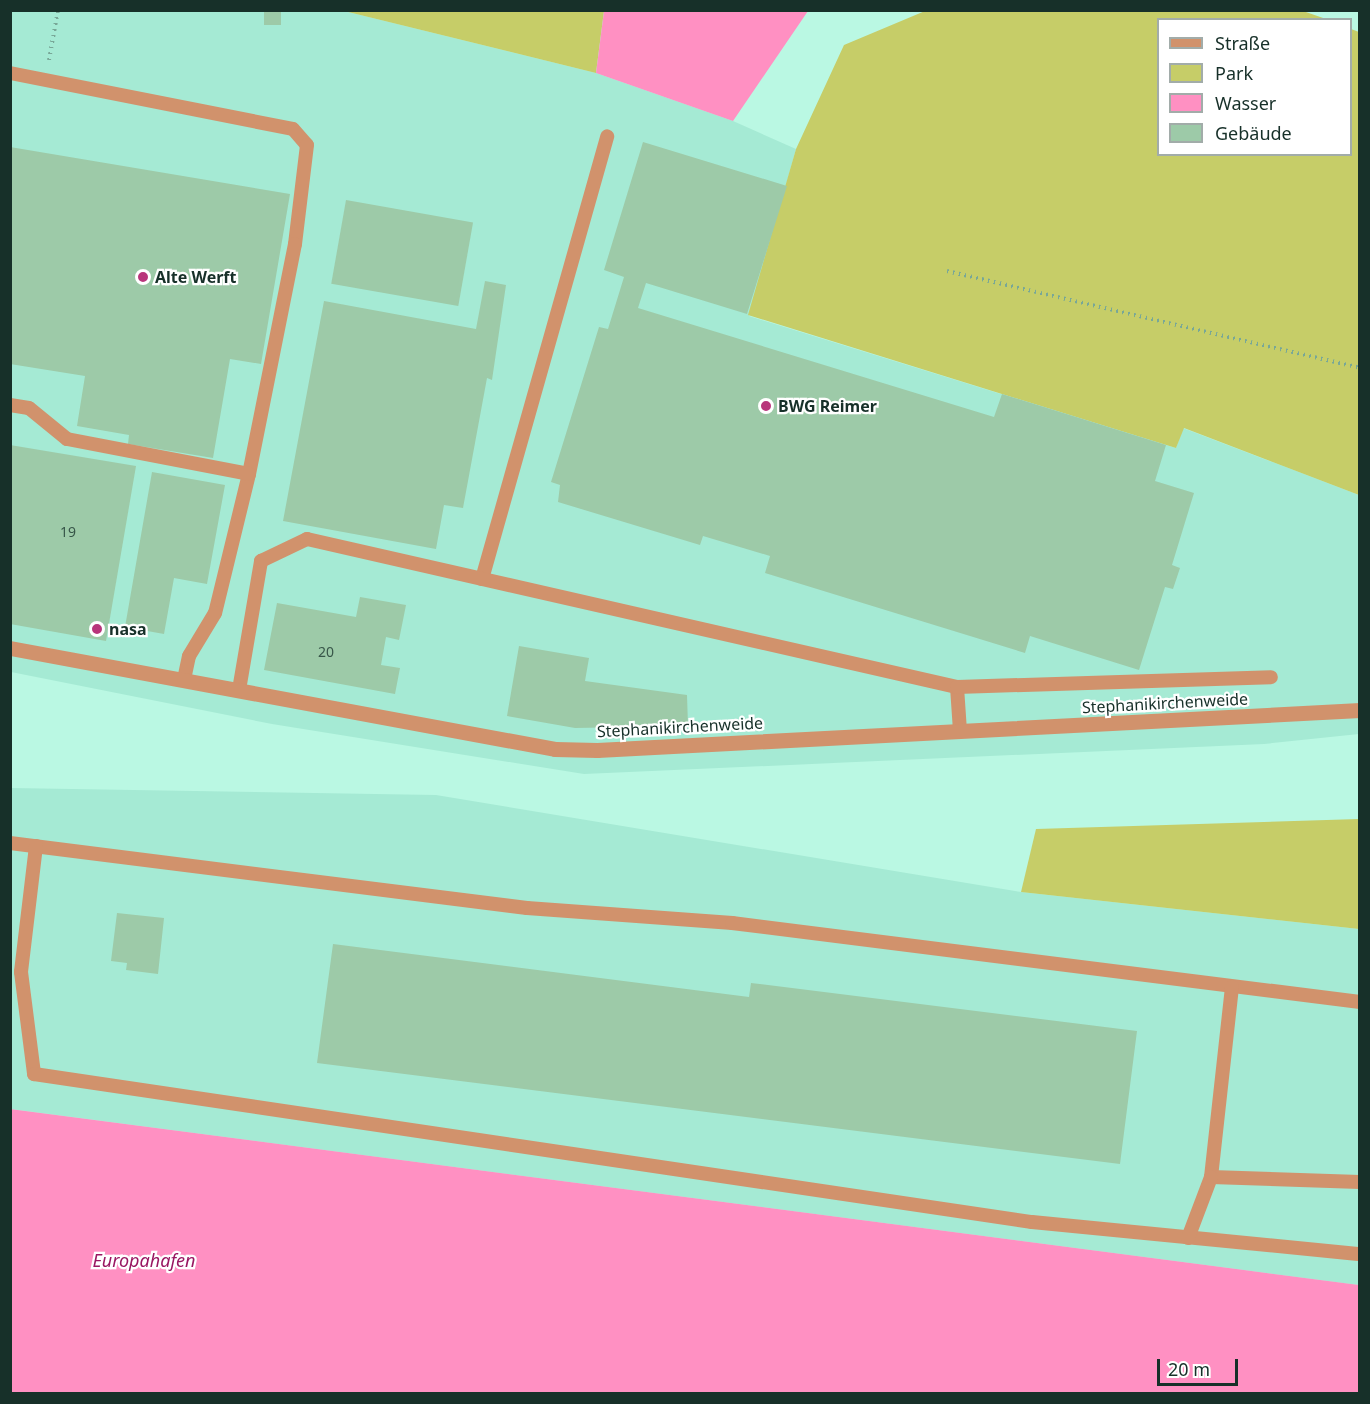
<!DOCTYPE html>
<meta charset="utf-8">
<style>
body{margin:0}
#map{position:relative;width:1370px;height:1404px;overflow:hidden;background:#baf8e3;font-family:"Noto Sans",sans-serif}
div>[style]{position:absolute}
.built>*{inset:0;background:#a5ead4}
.green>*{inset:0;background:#c6cd68}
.water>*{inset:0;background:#ff90c2}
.building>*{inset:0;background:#9dcaa8;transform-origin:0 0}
.path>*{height:4px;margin-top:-2px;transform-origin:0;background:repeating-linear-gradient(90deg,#78a797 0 1.5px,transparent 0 6px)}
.lane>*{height:14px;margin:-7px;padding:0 7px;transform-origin:7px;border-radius:7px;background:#d1926c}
.street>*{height:15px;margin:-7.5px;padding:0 7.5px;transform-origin:7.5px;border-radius:7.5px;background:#d1926c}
.dots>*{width:16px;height:16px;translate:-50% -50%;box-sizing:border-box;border:3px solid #fff;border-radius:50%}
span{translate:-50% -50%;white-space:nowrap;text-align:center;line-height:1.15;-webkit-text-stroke:4.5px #fff;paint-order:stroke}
.number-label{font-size:14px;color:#385649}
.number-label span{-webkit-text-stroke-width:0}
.poi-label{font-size:16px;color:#173029;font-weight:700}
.left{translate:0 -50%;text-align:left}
.street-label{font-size:16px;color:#173029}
.water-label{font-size:18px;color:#991762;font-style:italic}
.frame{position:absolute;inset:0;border:12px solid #173029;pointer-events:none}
.legend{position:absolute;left:1157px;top:18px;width:195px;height:138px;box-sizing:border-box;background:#fff;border:2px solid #a2aca9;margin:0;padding:8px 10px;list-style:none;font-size:18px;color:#173029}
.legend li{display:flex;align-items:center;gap:12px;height:30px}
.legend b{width:30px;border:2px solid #a2aca9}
.scale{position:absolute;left:1157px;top:1359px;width:81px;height:27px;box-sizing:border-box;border:3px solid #173029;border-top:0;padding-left:8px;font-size:18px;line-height:21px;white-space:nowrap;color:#173029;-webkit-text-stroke:4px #fff;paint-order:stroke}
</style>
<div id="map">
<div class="built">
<div style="clip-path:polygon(10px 11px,344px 11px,596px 73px,733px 121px,796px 149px,749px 316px,1176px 448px,1183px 428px,1359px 495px,1359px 734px,1264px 744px,584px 774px,272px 724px,11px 672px)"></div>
<div style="clip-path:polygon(11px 788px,436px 795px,1021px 892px,1359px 929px,1359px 1285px,11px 1109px)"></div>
</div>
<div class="green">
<div style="clip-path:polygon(344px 11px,604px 11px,596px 73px)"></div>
<div style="clip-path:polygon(925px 11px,1303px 11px,1326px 19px,1158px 20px,1158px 154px,1350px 154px,1351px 29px,1359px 32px,1359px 495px,1184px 428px,1176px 448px,748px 315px,796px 149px,844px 45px)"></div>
<div style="clip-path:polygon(1359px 819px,1359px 929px,1021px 892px,1036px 829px)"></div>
</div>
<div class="water">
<div style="clip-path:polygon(604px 11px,604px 10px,808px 11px,733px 121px,596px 73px)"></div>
<div style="clip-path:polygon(10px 1109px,1359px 1285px,1359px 1393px,11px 1393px)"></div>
</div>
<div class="building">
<div style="left:264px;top:10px;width:17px;height:15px"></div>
<div style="clip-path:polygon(643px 142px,787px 186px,747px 314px,646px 283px,638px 308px,994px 417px,1002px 394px,1166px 445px,1155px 481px,1194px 493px,1172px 565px,1180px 568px,1173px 589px,1165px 587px,1139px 670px,1030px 636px,1025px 653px,765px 573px,770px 556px,703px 536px,700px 545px,558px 502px,560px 485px,551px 482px,599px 327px,608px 329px,624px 277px,604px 270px)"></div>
<div style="clip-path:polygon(10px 147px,290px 194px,261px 364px,230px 359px,213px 458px,128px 444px,129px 435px,77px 426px,85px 376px,10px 364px)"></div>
<div style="left:346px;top:200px;width:129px;height:85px;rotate:10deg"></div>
<div style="clip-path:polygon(485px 281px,506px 285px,492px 380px,487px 378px,463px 508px,444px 505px,436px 549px,283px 521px,324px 301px,476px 329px)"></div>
<div style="clip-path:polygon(10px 445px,136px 466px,106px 641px,10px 624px)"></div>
<div style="clip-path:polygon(152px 472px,225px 485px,207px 584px,174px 578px,164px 634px,125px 627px)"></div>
<div style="clip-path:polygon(360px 597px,406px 605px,399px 640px,386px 637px,381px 665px,400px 668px,395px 694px,264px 670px,277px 603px,356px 617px)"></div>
<div style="clip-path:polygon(519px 646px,589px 658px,585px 681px,687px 695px,688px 726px,575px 728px,507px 716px)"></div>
<div style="clip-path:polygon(117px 913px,164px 918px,158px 974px,126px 970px,127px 963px,111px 961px)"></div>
<div style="clip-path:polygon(333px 944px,749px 997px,751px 983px,1137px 1031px,1120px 1164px,317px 1063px)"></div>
</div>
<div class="path">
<div style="left:49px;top:60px;width:51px;rotate:-79.8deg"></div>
<div style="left:947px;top:271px;width:424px;rotate:13.2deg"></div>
</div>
<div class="lane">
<div style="left:10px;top:73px;width:288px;rotate:11.2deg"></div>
<div style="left:293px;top:129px;width:21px;rotate:49deg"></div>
<div style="left:307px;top:145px;width:100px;rotate:96.9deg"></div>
<div style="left:295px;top:244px;width:235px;rotate:101.3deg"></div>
<div style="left:249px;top:474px;width:143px;rotate:103.7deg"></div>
<div style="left:215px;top:613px;width:50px;rotate:121.2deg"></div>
<div style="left:189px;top:656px;width:25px;rotate:102deg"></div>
<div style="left:10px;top:405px;width:19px;rotate:9deg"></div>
<div style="left:29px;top:408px;width:49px;rotate:39.2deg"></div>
<div style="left:67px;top:439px;width:185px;rotate:10.9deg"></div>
<div style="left:482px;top:579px;width:460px;rotate:-74.2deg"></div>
<div style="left:957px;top:687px;width:44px;rotate:86.1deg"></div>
<div style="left:239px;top:690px;width:131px;rotate:-80.3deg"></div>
<div style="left:261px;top:561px;width:51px;rotate:-25.6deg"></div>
<div style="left:307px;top:539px;width:667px;rotate:12.83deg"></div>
<div style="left:957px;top:687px;width:314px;rotate:-1.8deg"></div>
<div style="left:10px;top:843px;width:521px;rotate:7.17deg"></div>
<div style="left:527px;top:908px;width:206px;rotate:4.2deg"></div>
<div style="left:732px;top:923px;width:633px;rotate:7.17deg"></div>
<div style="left:36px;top:846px;width:127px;rotate:96.8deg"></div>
<div style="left:21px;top:972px;width:103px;rotate:82.7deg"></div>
<div style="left:34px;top:1074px;width:1009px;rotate:8.44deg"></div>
<div style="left:1032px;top:1222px;width:330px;rotate:5.6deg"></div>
<div style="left:1232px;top:987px;width:191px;rotate:96.3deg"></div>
<div style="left:1211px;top:1177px;width:149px;rotate:1.9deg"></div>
<div style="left:1188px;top:1238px;width:65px;rotate:-69.3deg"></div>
</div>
<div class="street">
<div style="left:10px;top:648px;width:554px;rotate:10.5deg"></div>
<div style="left:555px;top:749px;width:42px;rotate:1.4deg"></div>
<div style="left:597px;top:750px;width:764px;rotate:-3deg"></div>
</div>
<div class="dots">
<div style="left:143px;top:277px;background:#b8357b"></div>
<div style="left:766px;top:406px;background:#b8357b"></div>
<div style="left:97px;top:629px;background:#b8357b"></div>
</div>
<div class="number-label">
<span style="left:68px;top:532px">19</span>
<span style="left:326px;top:652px">20</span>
</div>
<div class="poi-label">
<span class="left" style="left:155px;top:277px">Alte Werft</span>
<span class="left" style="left:778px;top:406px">BWG Reimer</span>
<span class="left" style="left:109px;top:629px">nasa</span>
</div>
<div class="street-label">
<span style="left:1165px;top:703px;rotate:-3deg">Stephanikirchenweide</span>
<span style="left:680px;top:727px;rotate:-3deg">Stephanikirchenweide</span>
</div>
<div class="water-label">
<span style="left:144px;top:1260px">Europahafen</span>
</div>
<div class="frame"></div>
<ul class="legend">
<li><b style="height:8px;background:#d1926c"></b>Straße</li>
<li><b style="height:16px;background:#c6cd68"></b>Park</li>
<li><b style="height:16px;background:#ff90c2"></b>Wasser</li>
<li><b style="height:16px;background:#9dcaa8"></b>Gebäude</li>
</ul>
<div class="scale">20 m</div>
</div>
